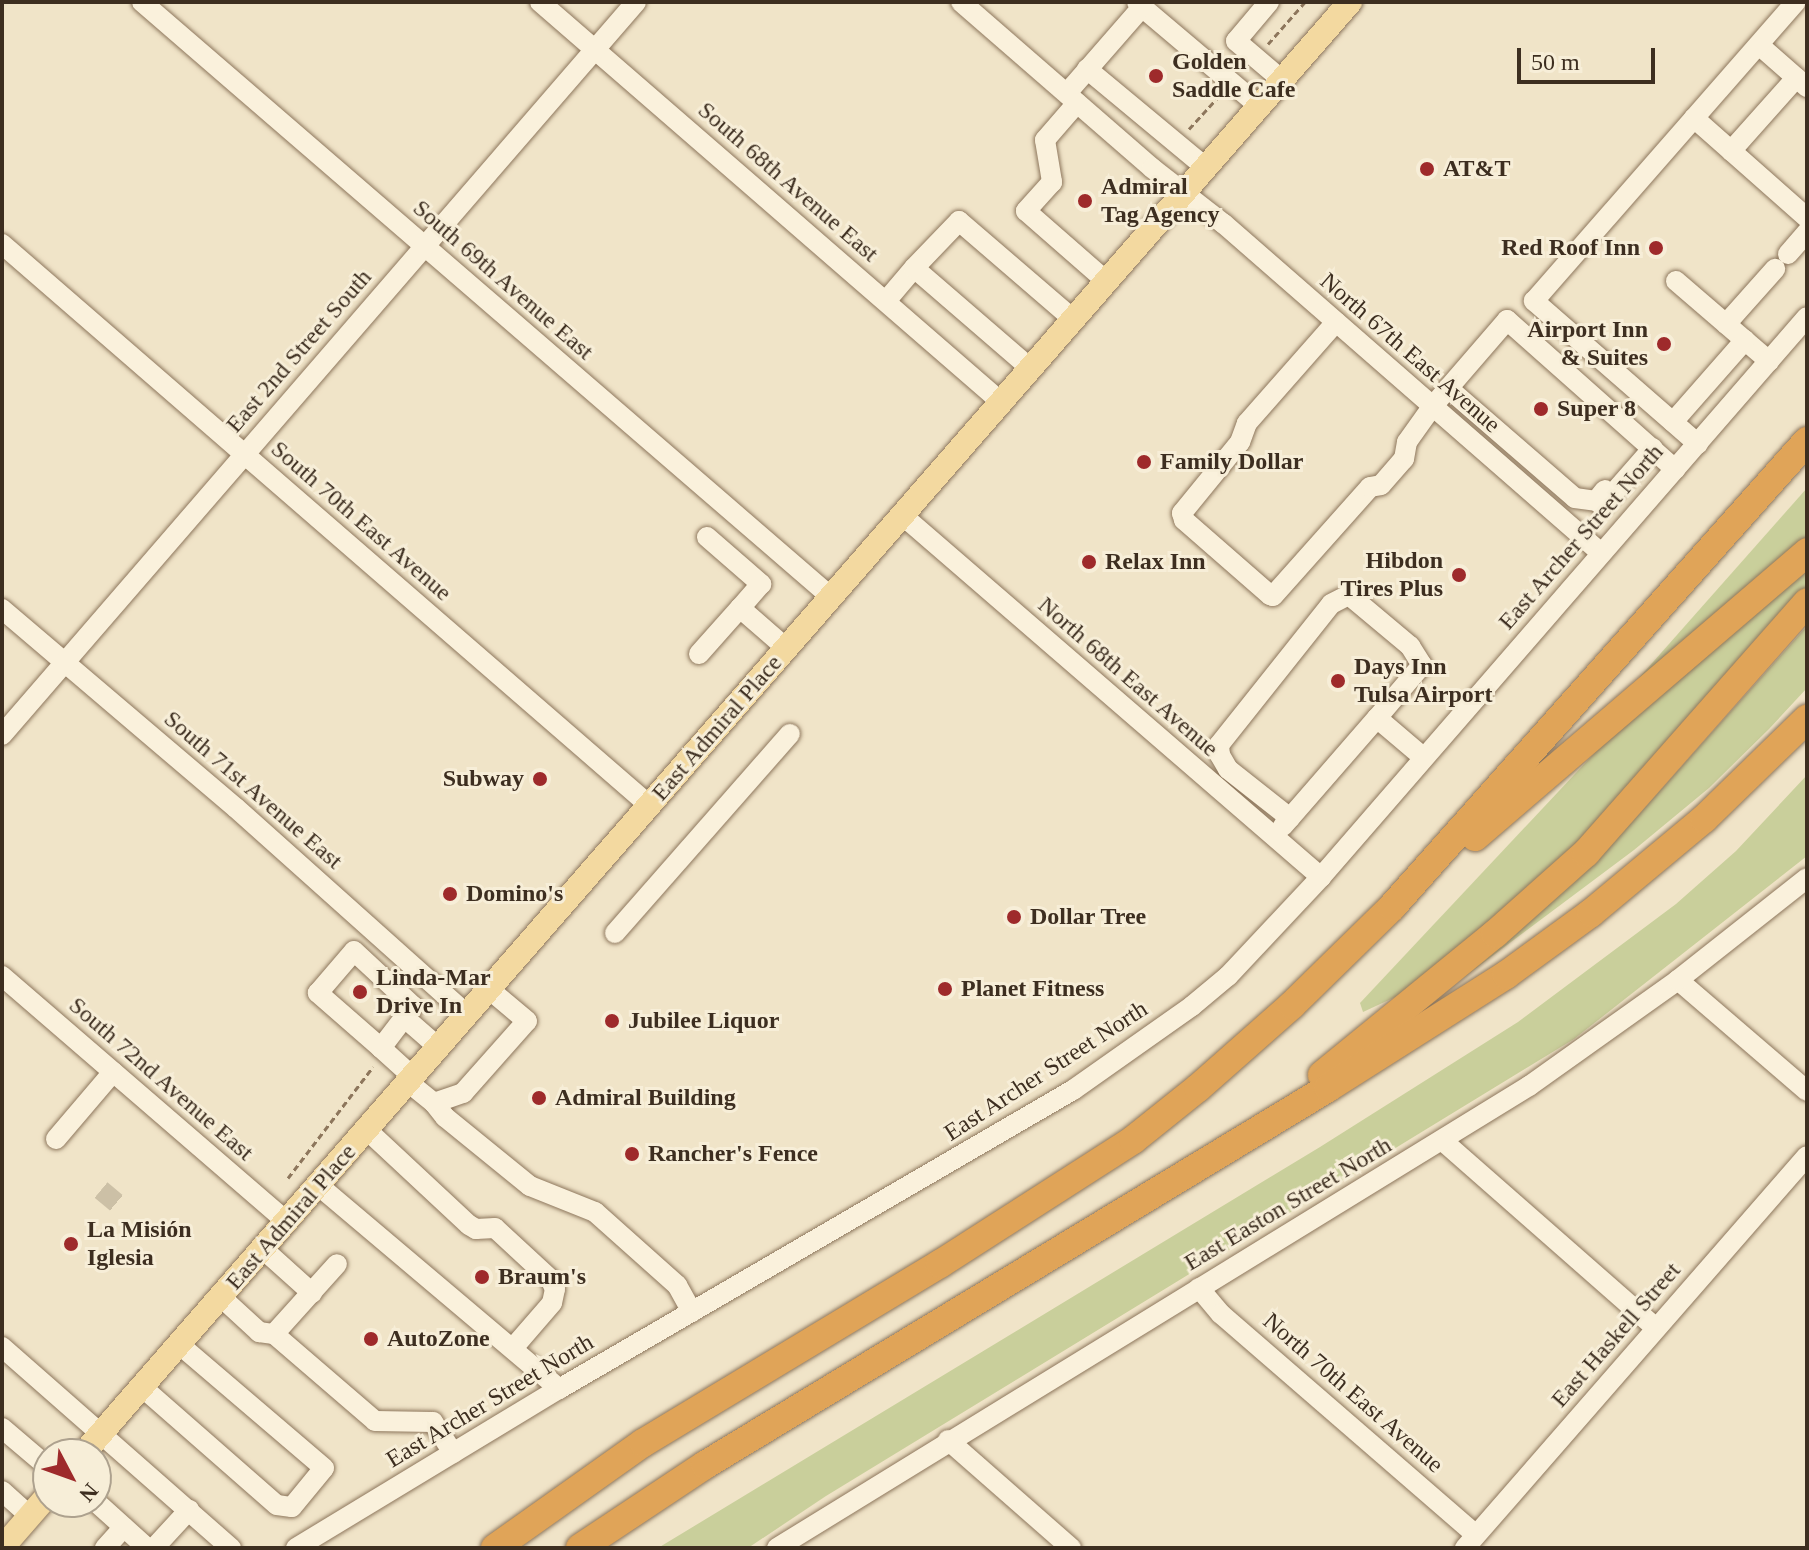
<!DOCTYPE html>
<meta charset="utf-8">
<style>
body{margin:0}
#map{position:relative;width:1809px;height:1550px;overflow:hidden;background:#f0e4c8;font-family:Georgia,serif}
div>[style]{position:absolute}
.green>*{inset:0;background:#c9cf9b}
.minor-tunnel>*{height:20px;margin-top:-10px;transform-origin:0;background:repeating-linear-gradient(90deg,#ccc0a6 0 20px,transparent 0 30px)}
.path>*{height:3px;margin-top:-1.5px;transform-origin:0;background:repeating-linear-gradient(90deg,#8d765c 0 6px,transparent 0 10px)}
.roads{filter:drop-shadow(0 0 2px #8d765c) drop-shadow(0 0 2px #8d765c)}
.minor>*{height:20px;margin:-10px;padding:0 10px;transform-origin:10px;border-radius:10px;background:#faf1dc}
.major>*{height:24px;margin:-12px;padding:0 12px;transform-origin:12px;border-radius:12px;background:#f3d9a0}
.highway>*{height:28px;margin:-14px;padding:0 14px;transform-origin:14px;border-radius:14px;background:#e0a458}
.dots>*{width:22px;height:22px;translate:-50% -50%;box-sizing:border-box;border:4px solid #f7eed8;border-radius:50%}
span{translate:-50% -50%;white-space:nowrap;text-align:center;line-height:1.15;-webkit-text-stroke:6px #f7eed8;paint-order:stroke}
.poi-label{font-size:24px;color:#3d2e20;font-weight:700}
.left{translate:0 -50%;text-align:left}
.right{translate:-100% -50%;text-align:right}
.street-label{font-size:24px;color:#3d2e20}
.frame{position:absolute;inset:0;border:4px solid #3d2e20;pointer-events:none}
.north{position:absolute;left:32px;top:1438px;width:80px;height:80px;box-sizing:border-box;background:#f7eed8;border:2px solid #ada18e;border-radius:50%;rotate:131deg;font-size:22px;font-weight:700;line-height:32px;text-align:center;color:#3d2e20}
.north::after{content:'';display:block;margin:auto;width:28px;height:36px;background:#9e2a2b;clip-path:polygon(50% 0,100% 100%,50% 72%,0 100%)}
.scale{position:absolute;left:1517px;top:48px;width:138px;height:36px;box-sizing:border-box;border:4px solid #3d2e20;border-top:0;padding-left:10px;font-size:24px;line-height:28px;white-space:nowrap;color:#3d2e20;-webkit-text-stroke:6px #f7eed8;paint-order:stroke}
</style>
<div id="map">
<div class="green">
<div style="clip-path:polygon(1807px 488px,1807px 539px,1638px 679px)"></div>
<div style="clip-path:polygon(1807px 569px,1807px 591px,1580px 844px,1404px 993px,1363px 1012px,1360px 1003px,1619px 727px)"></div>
<div style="clip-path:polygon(1807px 626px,1807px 688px,1769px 729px,1709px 788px,1634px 850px,1463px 978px,1461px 974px,1632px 822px)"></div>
<div style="clip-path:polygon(1807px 775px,1807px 856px,1574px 1039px,826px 1496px,748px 1548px,658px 1548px,1320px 1147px,1518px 1022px,1676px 904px,1736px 851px)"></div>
</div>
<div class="minor-tunnel">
<div style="left:101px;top:1190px;width:26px;rotate:40deg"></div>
</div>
<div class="path">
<div style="left:1268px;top:44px;width:56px;rotate:-48.6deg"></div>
<div style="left:1189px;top:129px;width:45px;rotate:-47.7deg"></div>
<div style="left:288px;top:1178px;width:140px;rotate:-52.6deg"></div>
</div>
<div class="roads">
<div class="minor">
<div style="left:142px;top:2px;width:910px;rotate:40.81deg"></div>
<div style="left:540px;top:2px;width:610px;rotate:40.95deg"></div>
<div style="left:961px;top:2px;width:253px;rotate:41deg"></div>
<div style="left:1152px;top:168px;width:91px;rotate:37.9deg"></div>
<div style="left:1224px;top:224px;width:500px;rotate:41.11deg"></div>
<div style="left:1269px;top:2px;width:51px;rotate:130.2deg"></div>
<div style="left:1236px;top:41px;width:60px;rotate:40.3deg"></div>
<div style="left:1142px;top:7px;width:153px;rotate:40.2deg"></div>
<div style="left:1759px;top:45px;width:64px;rotate:41.2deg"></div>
<div style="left:1087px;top:69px;width:153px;rotate:39.7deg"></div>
<div style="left:1067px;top:93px;width:114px;rotate:-48.9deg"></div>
<div style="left:1142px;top:7px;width:7px;rotate:-135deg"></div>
<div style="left:1077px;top:103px;width:49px;rotate:130.9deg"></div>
<div style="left:1045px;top:140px;width:43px;rotate:80.5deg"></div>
<div style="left:1052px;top:182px;width:39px;rotate:132deg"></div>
<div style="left:1026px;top:211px;width:106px;rotate:41.2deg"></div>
<div style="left:1694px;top:118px;width:151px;rotate:41.5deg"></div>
<div style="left:1731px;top:151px;width:98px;rotate:-48.3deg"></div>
<div style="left:2px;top:244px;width:858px;rotate:40.93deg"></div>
<div style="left:1788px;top:254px;width:29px;rotate:-49deg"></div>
<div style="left:1676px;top:281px;width:123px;rotate:40.7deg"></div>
<div style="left:886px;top:301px;width:43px;rotate:-49.7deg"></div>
<div style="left:1336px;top:322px;width:135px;rotate:131.4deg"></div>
<div style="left:1247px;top:423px;width:20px;rotate:110deg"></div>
<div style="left:1240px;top:442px;width:92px;rotate:129.2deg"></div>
<div style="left:1182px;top:513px;width:7px;rotate:74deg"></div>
<div style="left:1184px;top:520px;width:114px;rotate:41.1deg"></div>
<div style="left:1270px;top:595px;width:3px;rotate:18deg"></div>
<div style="left:1273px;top:596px;width:146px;rotate:-48.3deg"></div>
<div style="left:1370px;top:487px;width:11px;rotate:-10deg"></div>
<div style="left:1381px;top:485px;width:35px;rotate:-49deg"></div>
<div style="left:1404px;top:459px;width:17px;rotate:-80deg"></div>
<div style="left:1407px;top:442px;width:43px;rotate:-54.5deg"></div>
<div style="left:1432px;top:407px;width:115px;rotate:-49.2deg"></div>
<div style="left:1507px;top:320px;width:225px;rotate:41.6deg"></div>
<div style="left:1726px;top:324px;width:74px;rotate:-48.3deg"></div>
<div style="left:1030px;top:368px;width:153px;rotate:-139.2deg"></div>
<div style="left:914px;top:268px;width:65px;rotate:-46.2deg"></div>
<div style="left:959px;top:221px;width:150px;rotate:40.7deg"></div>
<div style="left:1448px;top:388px;width:168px;rotate:40.9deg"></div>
<div style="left:1575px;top:498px;width:21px;rotate:8deg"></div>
<div style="left:1596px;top:501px;width:14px;rotate:-51deg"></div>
<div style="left:1673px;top:422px;width:109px;rotate:-48.7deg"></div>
<div style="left:1698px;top:444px;width:218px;rotate:-138.9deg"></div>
<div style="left:1534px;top:301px;width:398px;rotate:-48.8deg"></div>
<div style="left:1602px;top:506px;width:77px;rotate:-48.7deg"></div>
<div style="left:902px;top:515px;width:554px;rotate:40.83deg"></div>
<div style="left:707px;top:537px;width:72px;rotate:41deg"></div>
<div style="left:761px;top:584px;width:32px;rotate:131deg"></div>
<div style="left:740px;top:608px;width:61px;rotate:41deg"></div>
<div style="left:2px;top:609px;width:307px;rotate:40.4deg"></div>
<div style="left:236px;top:808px;width:309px;rotate:41.8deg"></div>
<div style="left:699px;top:654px;width:62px;rotate:-48.3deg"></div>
<div style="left:2px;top:735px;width:969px;rotate:-49.14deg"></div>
<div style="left:1290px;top:818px;width:79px;rotate:-141.7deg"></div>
<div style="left:1228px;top:769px;width:16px;rotate:-120deg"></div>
<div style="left:1220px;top:755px;width:10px;rotate:-96deg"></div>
<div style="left:1219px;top:745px;width:180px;rotate:-51.5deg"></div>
<div style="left:1331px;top:604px;width:20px;rotate:-27deg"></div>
<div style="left:1349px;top:595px;width:80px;rotate:39.9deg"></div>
<div style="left:1410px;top:646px;width:22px;rotate:58deg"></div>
<div style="left:1422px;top:665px;width:70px;rotate:130.3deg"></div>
<div style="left:1283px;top:826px;width:143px;rotate:-49deg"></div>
<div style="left:1377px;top:718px;width:60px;rotate:40.3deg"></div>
<div style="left:615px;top:933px;width:265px;rotate:-48.7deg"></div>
<div style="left:354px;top:951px;width:81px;rotate:43deg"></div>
<div style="left:413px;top:1006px;width:53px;rotate:127.3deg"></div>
<div style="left:381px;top:1048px;width:84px;rotate:-138.9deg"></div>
<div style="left:318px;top:993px;width:55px;rotate:-49.4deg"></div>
<div style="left:2px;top:976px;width:376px;rotate:40.8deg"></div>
<div style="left:1678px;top:980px;width:170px;rotate:40.7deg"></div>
<div style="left:406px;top:1019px;width:43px;rotate:41.2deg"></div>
<div style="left:381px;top:1048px;width:43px;rotate:42.2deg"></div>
<div style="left:408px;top:1082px;width:33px;rotate:39deg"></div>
<div style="left:434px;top:1103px;width:31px;rotate:-19deg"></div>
<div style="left:463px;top:1093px;width:96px;rotate:-48.4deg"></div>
<div style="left:527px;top:1021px;width:50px;rotate:-139.9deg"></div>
<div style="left:434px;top:1103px;width:18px;rotate:52deg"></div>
<div style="left:445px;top:1117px;width:109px;rotate:39.1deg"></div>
<div style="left:530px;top:1186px;width:70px;rotate:21.8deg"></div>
<div style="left:595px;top:1212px;width:110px;rotate:41.7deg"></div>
<div style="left:677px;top:1285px;width:31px;rotate:61deg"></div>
<div style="left:367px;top:1130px;width:139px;rotate:43deg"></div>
<div style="left:469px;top:1225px;width:8px;rotate:30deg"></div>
<div style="left:476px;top:1229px;width:19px;rotate:-3deg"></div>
<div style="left:495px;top:1228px;width:75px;rotate:42.8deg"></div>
<div style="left:550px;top:1279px;width:11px;rotate:63deg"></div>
<div style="left:555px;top:1289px;width:14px;rotate:102deg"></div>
<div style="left:552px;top:1303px;width:60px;rotate:130.9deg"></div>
<div style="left:56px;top:1139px;width:88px;rotate:-49.6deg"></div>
<div style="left:1443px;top:1141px;width:283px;rotate:41.3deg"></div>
<div style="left:318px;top:1185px;width:316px;rotate:40.2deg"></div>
<div style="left:263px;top:1249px;width:66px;rotate:41.9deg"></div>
<div style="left:1199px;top:1288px;width:34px;rotate:50deg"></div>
<div style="left:1221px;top:1314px;width:337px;rotate:40.9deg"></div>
<div style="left:221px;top:1297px;width:52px;rotate:42.6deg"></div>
<div style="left:259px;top:1332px;width:15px;rotate:8deg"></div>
<div style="left:274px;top:1334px;width:94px;rotate:-48deg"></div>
<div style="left:274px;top:1334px;width:133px;rotate:40.7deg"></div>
<div style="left:375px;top:1421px;width:58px;rotate:1deg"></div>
<div style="left:433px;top:1422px;width:37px;rotate:57deg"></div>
<div style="left:2px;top:1347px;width:305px;rotate:41.3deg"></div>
<div style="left:142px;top:1387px;width:179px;rotate:41.2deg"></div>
<div style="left:277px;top:1505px;width:15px;rotate:8deg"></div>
<div style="left:292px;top:1507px;width:50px;rotate:-50.6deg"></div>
<div style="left:324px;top:1468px;width:189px;rotate:-139.5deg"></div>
<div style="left:2px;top:1428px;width:60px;rotate:40.3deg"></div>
<div style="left:948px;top:1440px;width:164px;rotate:41.3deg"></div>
<div style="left:2px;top:1491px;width:38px;rotate:42deg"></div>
<div style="left:96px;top:1502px;width:69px;rotate:42deg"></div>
<div style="left:105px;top:1548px;width:28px;rotate:-48deg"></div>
<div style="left:154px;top:1548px;width:52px;rotate:-47.4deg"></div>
<div style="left:296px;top:1548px;width:307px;rotate:-31.2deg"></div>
<div style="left:559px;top:1389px;width:595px;rotate:-30.19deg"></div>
<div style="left:1073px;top:1090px;width:146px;rotate:-35.2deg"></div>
<div style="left:1192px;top:1006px;width:47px;rotate:-39.8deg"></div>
<div style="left:1228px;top:976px;width:136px;rotate:-46.8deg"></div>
<div style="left:1321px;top:877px;width:741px;rotate:-49.05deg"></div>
<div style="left:777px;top:1548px;width:883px;rotate:-31.56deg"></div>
<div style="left:1529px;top:1086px;width:183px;rotate:-35.4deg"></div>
<div style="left:1678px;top:980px;width:164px;rotate:-38.3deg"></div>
<div style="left:1465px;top:1548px;width:520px;rotate:-48.9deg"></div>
</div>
<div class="major">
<div style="left:83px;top:1454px;width:1927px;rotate:-48.89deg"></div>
<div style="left:2px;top:1548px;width:70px;rotate:-49deg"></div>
</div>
<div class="highway">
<div style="left:1475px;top:837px;width:438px;rotate:-40.6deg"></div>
<div style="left:1322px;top:1075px;width:223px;rotate:-39.2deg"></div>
<div style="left:1495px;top:934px;width:122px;rotate:-41.7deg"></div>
<div style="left:1586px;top:853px;width:334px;rotate:-48.6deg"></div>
<div style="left:495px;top:1548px;width:181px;rotate:-35.4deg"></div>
<div style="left:643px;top:1443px;width:347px;rotate:-31.1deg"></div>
<div style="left:940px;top:1264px;width:229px;rotate:-32.7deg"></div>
<div style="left:1133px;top:1140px;width:83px;rotate:-38.7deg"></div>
<div style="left:1198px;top:1088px;width:125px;rotate:-41.4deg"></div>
<div style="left:1292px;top:1005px;width:140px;rotate:-44.4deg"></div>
<div style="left:1392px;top:907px;width:624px;rotate:-48.31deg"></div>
<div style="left:580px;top:1548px;width:150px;rotate:-33.6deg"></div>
<div style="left:705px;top:1465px;width:728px;rotate:-31.18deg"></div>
<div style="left:1328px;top:1088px;width:211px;rotate:-32.4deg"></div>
<div style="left:1506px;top:975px;width:105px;rotate:-36.1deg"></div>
<div style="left:1591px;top:913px;width:147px;rotate:-39.8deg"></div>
<div style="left:1704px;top:819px;width:144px;rotate:-44.2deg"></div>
</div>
</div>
<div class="dots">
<div style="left:1156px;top:76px;background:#9e2a2b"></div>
<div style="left:1427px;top:169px;background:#9e2a2b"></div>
<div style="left:1085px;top:201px;background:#9e2a2b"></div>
<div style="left:1656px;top:248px;background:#9e2a2b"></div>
<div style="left:1664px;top:344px;background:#9e2a2b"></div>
<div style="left:1541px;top:409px;background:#9e2a2b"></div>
<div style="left:1144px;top:462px;background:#9e2a2b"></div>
<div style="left:1089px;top:562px;background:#9e2a2b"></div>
<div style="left:1459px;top:575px;background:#9e2a2b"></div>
<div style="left:1338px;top:681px;background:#9e2a2b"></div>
<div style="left:540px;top:779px;background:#9e2a2b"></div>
<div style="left:450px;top:894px;background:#9e2a2b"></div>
<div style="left:1014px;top:917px;background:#9e2a2b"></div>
<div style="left:945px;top:989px;background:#9e2a2b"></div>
<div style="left:360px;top:992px;background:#9e2a2b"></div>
<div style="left:612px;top:1021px;background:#9e2a2b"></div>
<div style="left:539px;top:1098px;background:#9e2a2b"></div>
<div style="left:632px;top:1154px;background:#9e2a2b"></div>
<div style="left:71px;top:1244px;background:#9e2a2b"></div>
<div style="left:482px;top:1277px;background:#9e2a2b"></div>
<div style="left:371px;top:1339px;background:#9e2a2b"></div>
</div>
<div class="poi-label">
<span class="left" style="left:1172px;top:76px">Golden<br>Saddle Cafe</span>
<span class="left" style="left:1443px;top:169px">AT&amp;T</span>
<span class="left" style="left:1101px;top:201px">Admiral<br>Tag Agency</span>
<span class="right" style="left:1640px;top:248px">Red Roof Inn</span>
<span class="right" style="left:1648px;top:344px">Airport Inn<br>&amp; Suites</span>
<span class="left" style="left:1557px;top:409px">Super 8</span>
<span class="left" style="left:1160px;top:462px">Family Dollar</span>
<span class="right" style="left:1443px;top:575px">Hibdon<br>Tires Plus</span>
<span class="left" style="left:1105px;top:562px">Relax Inn</span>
<span class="left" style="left:1354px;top:681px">Days Inn<br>Tulsa Airport</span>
<span class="right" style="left:524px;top:779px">Subway</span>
<span class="left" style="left:466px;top:894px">Domino's</span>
<span class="left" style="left:1030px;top:917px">Dollar Tree</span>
<span class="left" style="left:376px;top:992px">Linda-Mar<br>Drive In</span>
<span class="left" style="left:961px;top:989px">Planet Fitness</span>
<span class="left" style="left:628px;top:1021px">Jubilee Liquor</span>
<span class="left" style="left:555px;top:1098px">Admiral Building</span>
<span class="left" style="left:648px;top:1154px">Rancher's Fence</span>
<span class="left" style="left:87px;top:1244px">La Misión<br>Iglesia</span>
<span class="left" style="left:498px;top:1277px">Braum's</span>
<span class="left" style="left:387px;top:1339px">AutoZone</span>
</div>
<div class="street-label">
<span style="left:788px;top:182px;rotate:41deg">South 68th Avenue East</span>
<span style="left:503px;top:280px;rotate:41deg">South 69th Avenue East</span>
<span style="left:299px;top:351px;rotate:-49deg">East 2nd Street South</span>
<span style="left:1410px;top:353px;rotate:41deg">North 67th East Avenue</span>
<span style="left:361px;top:521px;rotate:41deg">South 70th East Avenue</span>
<span style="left:1581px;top:537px;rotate:-49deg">East Archer Street North</span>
<span style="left:1128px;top:677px;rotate:41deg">North 68th East Avenue</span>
<span style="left:717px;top:728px;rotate:-49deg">East Admiral Place</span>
<span style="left:253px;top:790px;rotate:41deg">South 71st Avenue East</span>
<span style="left:1046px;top:1071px;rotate:-33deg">East Archer Street North</span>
<span style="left:161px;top:1079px;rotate:41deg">South 72nd Avenue East</span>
<span style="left:1288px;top:1204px;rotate:-31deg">East Easton Street North</span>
<span style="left:291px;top:1217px;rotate:-49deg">East Admiral Place</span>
<span style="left:1616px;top:1335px;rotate:-49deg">East Haskell Street</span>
<span style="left:1353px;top:1393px;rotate:41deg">North 70th East Avenue</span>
<span style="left:490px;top:1401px;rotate:-31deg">East Archer Street North</span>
</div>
<div class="frame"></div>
<div class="north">N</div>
<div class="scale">50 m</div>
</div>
